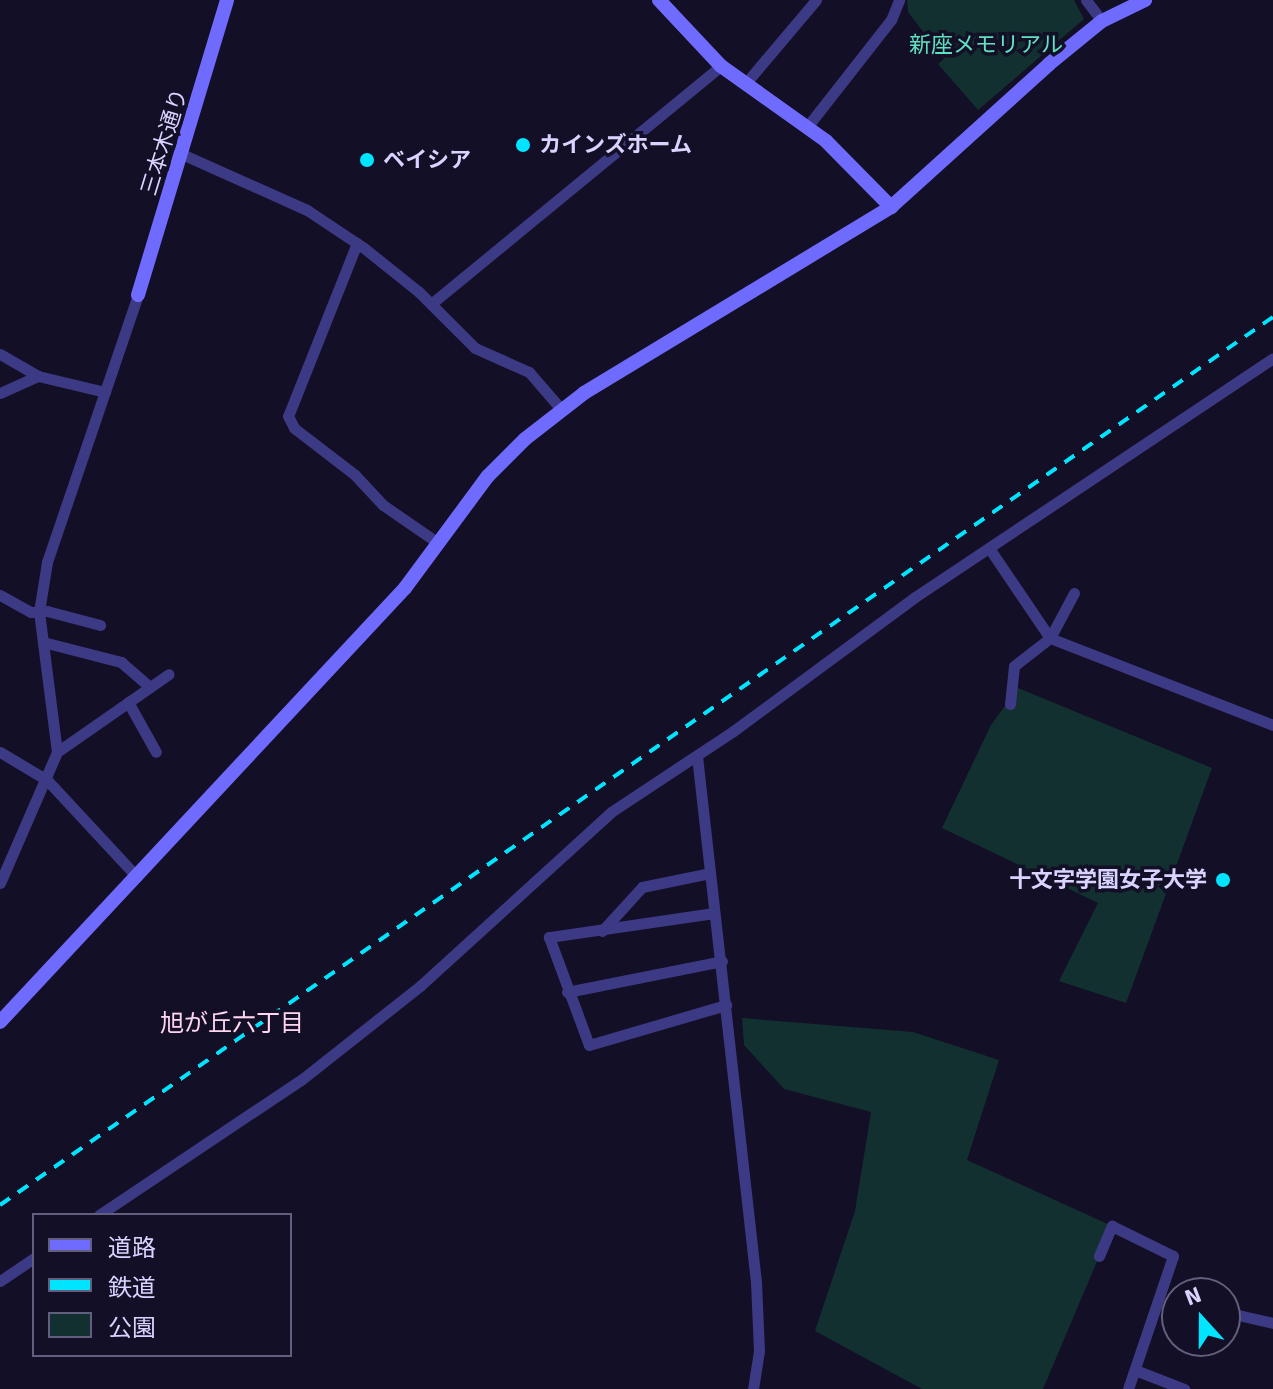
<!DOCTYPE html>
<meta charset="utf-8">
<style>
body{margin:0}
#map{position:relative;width:1273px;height:1389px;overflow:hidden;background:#130f26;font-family:Signika,"Noto Sans JP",sans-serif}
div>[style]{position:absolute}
.green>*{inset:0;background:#12302f}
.street>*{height:11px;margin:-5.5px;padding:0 5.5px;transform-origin:5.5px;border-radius:5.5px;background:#3d3a85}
.secondary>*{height:14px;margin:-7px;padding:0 7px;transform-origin:7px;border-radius:7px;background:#6f6bff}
.rail>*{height:4px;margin-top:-2px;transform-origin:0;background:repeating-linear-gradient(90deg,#00e5ff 0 12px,transparent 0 22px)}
.dots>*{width:22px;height:22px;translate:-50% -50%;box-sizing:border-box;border:4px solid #130f26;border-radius:50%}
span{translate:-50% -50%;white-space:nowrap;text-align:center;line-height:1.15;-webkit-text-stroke:7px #130f26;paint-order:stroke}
.park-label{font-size:22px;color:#5fe0c0}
.street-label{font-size:22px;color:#d9d4ff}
.poi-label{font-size:22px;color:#d9d4ff;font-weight:700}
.left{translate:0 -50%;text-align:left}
.right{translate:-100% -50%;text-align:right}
.neighbourhood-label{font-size:24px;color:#ffd6f0}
.legend{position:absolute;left:32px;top:1213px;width:260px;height:144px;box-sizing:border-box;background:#130f26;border:2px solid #625e7d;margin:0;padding:10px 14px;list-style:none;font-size:24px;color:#d9d4ff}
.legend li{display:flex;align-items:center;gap:16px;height:40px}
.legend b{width:40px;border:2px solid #625e7d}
.north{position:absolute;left:1161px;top:1277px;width:80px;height:80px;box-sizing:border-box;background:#130f26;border:2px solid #625e7d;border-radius:50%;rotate:339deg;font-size:22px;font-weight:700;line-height:32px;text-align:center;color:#d9d4ff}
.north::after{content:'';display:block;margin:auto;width:28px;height:36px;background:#00e5ff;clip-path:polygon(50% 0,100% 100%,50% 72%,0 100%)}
</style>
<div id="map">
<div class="green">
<div style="clip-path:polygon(907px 0,1074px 0,1084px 19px,978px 110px,938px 64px,944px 59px,908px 12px)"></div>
<div style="clip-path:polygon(1018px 688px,1212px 768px,1126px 1003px,1059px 981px,1098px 903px,942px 828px,991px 725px)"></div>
<div style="clip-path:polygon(742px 1018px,913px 1032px,999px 1060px,967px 1160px,1112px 1226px,1043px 1389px,922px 1389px,815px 1331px,855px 1211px,871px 1112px,784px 1089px,744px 1045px)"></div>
</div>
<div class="street">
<div style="left:1086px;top:0;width:26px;rotate:53deg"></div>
<div style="left:745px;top:84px;width:110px;rotate:-49.8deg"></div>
<div style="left:807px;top:127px;width:136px;rotate:-51.9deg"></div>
<div style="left:891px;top:20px;width:22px;rotate:-68deg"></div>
<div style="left:184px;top:155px;width:135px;rotate:24.1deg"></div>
<div style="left:307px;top:210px;width:69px;rotate:33.7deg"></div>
<div style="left:364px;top:248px;width:70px;rotate:38.7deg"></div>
<div style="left:419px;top:292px;width:79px;rotate:45deg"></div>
<div style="left:475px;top:348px;width:59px;rotate:24deg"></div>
<div style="left:529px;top:372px;width:49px;rotate:49.1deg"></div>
<div style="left:357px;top:243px;width:186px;rotate:111.7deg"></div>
<div style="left:288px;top:416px;width:13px;rotate:63deg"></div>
<div style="left:294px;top:428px;width:77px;rotate:37.6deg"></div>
<div style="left:355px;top:475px;width:41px;rotate:47deg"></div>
<div style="left:383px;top:505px;width:67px;rotate:34.6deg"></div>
<div style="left:431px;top:304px;width:375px;rotate:-39.4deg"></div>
<div style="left:0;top:354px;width:44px;rotate:30.1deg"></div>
<div style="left:38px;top:376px;width:69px;rotate:13.4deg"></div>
<div style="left:0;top:393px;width:42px;rotate:-24.1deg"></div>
<div style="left:989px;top:548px;width:109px;rotate:55.9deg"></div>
<div style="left:1050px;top:638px;width:239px;rotate:21.3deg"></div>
<div style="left:0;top:595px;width:35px;rotate:29deg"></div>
<div style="left:31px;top:612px;width:16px;rotate:-4deg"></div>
<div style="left:47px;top:611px;width:55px;rotate:14.8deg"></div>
<div style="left:43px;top:642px;width:81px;rotate:14.4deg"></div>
<div style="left:121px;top:662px;width:38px;rotate:41deg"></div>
<div style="left:128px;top:702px;width:57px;rotate:60.8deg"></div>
<div style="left:1010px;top:704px;width:38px;rotate:-84deg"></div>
<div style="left:1014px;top:666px;width:46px;rotate:-37.9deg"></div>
<div style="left:1050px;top:638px;width:51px;rotate:-61.9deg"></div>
<div style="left:0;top:752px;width:55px;rotate:30.8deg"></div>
<div style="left:47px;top:780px;width:132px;rotate:47.1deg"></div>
<div style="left:57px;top:752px;width:136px;rotate:-34.9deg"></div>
<div style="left:697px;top:756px;width:529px;rotate:83.6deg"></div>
<div style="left:756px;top:1282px;width:69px;rotate:87.5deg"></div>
<div style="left:759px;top:1351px;width:38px;rotate:99deg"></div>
<div style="left:0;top:883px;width:143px;rotate:-66.5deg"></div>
<div style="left:57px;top:752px;width:141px;rotate:-97.3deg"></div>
<div style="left:39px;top:612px;width:51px;rotate:-80.9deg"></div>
<div style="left:47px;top:562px;width:282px;rotate:-71.2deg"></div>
<div style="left:714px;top:913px;width:167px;rotate:171.7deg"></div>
<div style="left:549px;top:937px;width:115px;rotate:69.7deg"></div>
<div style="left:589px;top:1045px;width:143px;rotate:-16.3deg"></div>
<div style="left:602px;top:931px;width:59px;rotate:-47.7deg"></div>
<div style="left:642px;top:887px;width:69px;rotate:-11.6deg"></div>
<div style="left:567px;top:992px;width:158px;rotate:-11.3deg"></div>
<div style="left:99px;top:1215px;width:243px;rotate:-33.8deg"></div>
<div style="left:301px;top:1080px;width:152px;rotate:-38.3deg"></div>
<div style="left:420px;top:986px;width:258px;rotate:-42.3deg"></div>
<div style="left:611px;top:812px;width:145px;rotate:-33.5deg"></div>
<div style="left:732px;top:732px;width:227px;rotate:-36.4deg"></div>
<div style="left:915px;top:597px;width:430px;rotate:-33.7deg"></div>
<div style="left:1099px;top:1256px;width:33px;rotate:-67deg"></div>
<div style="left:1112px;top:1226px;width:68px;rotate:26.2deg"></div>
<div style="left:1173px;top:1256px;width:140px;rotate:108.7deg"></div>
<div style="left:0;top:1281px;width:41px;rotate:-34.1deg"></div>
<div style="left:1225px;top:1312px;width:49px;rotate:12.9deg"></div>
<div style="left:1135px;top:1370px;width:53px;rotate:21.2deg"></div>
</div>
<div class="secondary">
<div style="left:659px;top:0;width:91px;rotate:46.8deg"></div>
<div style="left:721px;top:66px;width:129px;rotate:35.5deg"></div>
<div style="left:826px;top:141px;width:93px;rotate:45.4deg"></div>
<div style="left:138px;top:295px;width:308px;rotate:-73.2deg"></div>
<div style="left:0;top:1022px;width:594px;rotate:-46.98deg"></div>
<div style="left:405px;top:588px;width:139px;rotate:-53.5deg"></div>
<div style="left:488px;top:476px;width:52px;rotate:-45deg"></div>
<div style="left:525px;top:439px;width:75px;rotate:-37.9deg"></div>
<div style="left:584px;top:393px;width:359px;rotate:-31.2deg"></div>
<div style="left:891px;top:207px;width:213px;rotate:-42.1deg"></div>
<div style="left:1049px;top:64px;width:68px;rotate:-39.1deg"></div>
<div style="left:1102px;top:21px;width:48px;rotate:-26deg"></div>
</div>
<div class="rail">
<div style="left:0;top:1205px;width:1552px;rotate:-34.9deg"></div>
</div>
<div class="dots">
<div style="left:523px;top:145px;background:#00e5ff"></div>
<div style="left:367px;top:160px;background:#00e5ff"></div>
<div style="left:1223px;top:880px;background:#00e5ff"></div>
</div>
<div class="park-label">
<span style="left:986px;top:45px">新座メモリアル</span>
</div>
<div class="street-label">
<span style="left:164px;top:142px;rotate:-73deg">三本木通り</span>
</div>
<div class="poi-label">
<span class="left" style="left:539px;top:145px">カインズホーム</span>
<span class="left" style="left:383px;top:160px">ベイシア</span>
<span class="right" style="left:1207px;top:880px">十文字学園女子大学</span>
</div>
<div class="neighbourhood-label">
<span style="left:232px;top:1024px">旭が丘六丁目</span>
</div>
<ul class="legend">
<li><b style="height:10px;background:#6f6bff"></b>道路</li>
<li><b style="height:10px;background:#00e5ff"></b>鉄道</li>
<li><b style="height:22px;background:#12302f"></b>公園</li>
</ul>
<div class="north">N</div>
</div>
